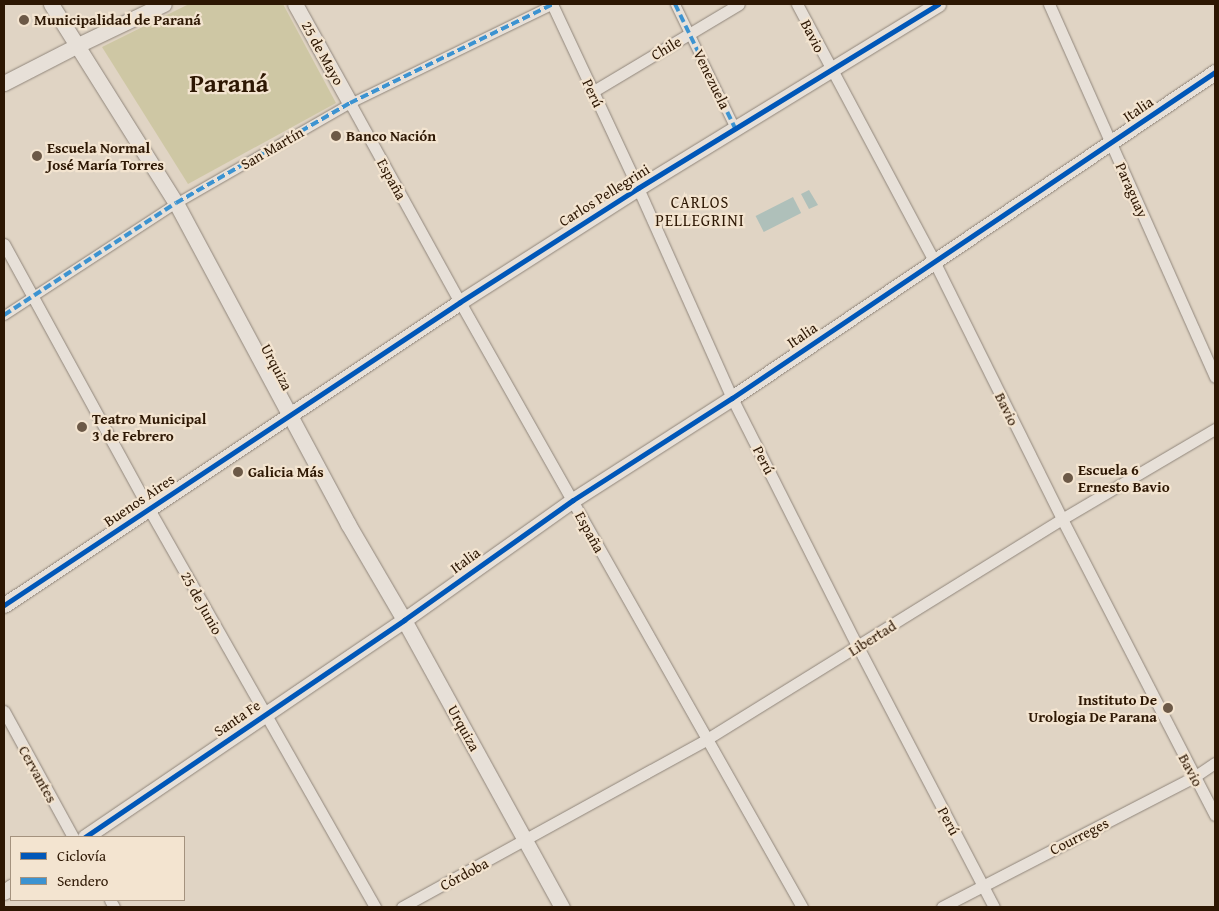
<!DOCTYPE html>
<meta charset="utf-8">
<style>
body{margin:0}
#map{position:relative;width:1219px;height:911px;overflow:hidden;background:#e0d4c4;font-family:"Gentium Book Plus",serif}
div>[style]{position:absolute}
.green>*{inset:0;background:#cec7a4}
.water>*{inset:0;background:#afc0ba;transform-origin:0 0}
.roads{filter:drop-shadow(0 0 1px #90867b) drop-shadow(0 0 1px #90867b)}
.pedestrian>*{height:9px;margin:-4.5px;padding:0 4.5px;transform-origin:4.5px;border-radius:4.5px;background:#e7e0d8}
.minor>*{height:11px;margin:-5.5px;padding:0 5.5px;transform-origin:5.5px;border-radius:5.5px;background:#e7e0d8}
.tertiary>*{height:15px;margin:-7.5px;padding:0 7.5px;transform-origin:7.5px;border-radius:7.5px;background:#e7e0d8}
.quiet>*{height:4px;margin-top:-2px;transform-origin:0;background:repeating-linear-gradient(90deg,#3c93d1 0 8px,transparent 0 12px)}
.cycleway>*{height:5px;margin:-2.5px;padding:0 2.5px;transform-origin:2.5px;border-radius:2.5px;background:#0057b8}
.dots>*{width:14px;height:14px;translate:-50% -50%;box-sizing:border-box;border:2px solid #f3e4d0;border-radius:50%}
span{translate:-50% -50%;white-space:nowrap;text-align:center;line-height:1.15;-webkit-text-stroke:4.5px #f3e4d0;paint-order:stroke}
.poi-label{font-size:15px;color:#2d1703;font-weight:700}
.left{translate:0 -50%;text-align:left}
.right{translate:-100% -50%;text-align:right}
.street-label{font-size:15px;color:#2d1703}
.neighbourhood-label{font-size:16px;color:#2d1703;letter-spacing:1px}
.town-label{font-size:25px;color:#2d1703;font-weight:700}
.frame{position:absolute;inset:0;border:5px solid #2d1703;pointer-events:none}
.legend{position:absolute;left:10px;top:836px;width:175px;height:65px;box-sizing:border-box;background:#f3e4d0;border:1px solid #a4927e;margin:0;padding:6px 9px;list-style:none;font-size:15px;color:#2d1703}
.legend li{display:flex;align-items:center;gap:10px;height:25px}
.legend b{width:25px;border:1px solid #a4927e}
</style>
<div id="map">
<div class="green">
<div style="clip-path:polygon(189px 4px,283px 4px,336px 103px,188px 184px,102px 47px)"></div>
</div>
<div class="water">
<div style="clip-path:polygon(809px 190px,818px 205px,809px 209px,801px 194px)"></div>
<div style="left:793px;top:197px;width:18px;height:42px;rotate:63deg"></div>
</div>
<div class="roads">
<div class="pedestrian">
<div style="left:675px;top:4px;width:138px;rotate:64.2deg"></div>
<div style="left:4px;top:315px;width:205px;rotate:-33.1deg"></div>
<div style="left:176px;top:203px;width:201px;rotate:-29.9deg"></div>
<div style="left:350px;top:103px;width:226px;rotate:-26deg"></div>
</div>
<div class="minor">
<div style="left:552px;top:4px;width:203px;rotate:64.9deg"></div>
<div style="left:638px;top:188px;width:230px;rotate:65.9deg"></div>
<div style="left:732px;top:398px;width:279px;rotate:63.2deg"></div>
<div style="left:858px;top:647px;width:293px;rotate:62.4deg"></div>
<div style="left:797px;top:4px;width:291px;rotate:61.9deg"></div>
<div style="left:934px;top:261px;width:288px;rotate:63.6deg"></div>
<div style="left:1062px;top:519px;width:333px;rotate:62.7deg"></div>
<div style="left:1049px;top:4px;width:408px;rotate:66deg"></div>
<div style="left:592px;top:92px;width:171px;rotate:-30.9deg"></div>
<div style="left:350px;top:103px;width:227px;rotate:61.1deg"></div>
<div style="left:460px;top:302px;width:695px;rotate:60.52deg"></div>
<div style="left:4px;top:244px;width:302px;rotate:61.3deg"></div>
<div style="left:149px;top:509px;width:458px;rotate:60.4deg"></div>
<div style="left:4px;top:711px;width:144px;rotate:61.3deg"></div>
<div style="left:110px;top:900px;width:8px;rotate:60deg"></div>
<div style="left:402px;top:907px;width:348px;rotate:-28.8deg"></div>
<div style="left:707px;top:739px;width:418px;rotate:-31.8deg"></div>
<div style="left:1062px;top:519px;width:178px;rotate:-30.5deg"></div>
<div style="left:942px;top:907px;width:284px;rotate:-27.3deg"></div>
<div style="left:1194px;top:777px;width:25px;rotate:-34deg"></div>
</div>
<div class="tertiary">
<div style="left:51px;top:4px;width:235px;rotate:57.9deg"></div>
<div style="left:176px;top:203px;width:364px;rotate:61.8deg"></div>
<div style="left:348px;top:524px;width:111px;rotate:59.7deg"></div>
<div style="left:404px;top:620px;width:328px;rotate:61.2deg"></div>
<div style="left:295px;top:4px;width:113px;rotate:60.9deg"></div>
<div style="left:4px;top:83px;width:83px;rotate:-27.2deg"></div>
<div style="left:78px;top:45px;width:95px;rotate:-25.5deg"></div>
<div style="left:4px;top:605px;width:547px;rotate:-33.6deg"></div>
<div style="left:460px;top:302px;width:211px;rotate:-32.6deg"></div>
<div style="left:638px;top:188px;width:352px;rotate:-31.5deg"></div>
<div style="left:85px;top:837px;width:386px;rotate:-34.2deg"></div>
<div style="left:404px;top:620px;width:207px;rotate:-35.4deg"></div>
<div style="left:573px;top:500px;width:189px;rotate:-32.7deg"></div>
<div style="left:732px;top:398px;width:583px;rotate:-34.02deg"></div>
<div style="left:4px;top:892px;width:9px;rotate:-36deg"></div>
</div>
</div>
<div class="quiet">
<div style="left:675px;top:4px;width:138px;rotate:64.2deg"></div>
<div style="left:4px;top:315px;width:205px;rotate:-33.1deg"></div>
<div style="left:176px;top:203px;width:201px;rotate:-29.9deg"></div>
<div style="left:350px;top:103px;width:226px;rotate:-26deg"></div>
</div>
<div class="cycleway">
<div style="left:4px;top:605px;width:547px;rotate:-33.6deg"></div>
<div style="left:460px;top:302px;width:211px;rotate:-32.6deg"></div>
<div style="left:638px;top:188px;width:352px;rotate:-31.5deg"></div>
<div style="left:85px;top:837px;width:386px;rotate:-34.2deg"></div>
<div style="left:404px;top:620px;width:207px;rotate:-35.4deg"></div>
<div style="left:573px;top:500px;width:189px;rotate:-32.7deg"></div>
<div style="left:732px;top:398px;width:583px;rotate:-34.02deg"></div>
</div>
<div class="dots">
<div style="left:24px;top:20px;background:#6c5947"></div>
<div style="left:336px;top:136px;background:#6c5947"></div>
<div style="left:37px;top:156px;background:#6c5947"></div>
<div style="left:82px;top:427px;background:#6c5947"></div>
<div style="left:238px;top:472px;background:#6c5947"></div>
<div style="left:1068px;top:478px;background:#6c5947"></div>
<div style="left:1168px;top:708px;background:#6c5947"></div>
</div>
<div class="poi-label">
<span class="left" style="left:34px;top:20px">Municipalidad de Paraná</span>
<span class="left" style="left:346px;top:136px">Banco Nación</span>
<span class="left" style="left:47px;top:156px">Escuela Normal<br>José María Torres</span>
<span class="left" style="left:92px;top:427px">Teatro Municipal<br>3 de Febrero</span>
<span class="left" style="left:1078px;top:478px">Escuela 6<br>Ernesto Bavio</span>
<span class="left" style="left:248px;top:472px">Galicia Más</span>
<span class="right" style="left:1157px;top:708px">Instituto De<br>Urologia De Parana</span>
</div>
<div class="street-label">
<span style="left:813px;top:36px;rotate:63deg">Bavio</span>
<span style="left:666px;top:48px;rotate:-31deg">Chile</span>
<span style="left:323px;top:53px;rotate:61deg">25 de Mayo</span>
<span style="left:712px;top:79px;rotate:64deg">Venezuela</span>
<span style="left:593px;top:93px;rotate:65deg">Perú</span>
<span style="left:1138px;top:109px;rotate:-34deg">Italia</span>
<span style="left:272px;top:148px;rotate:-30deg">San Martín</span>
<span style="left:392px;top:179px;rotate:61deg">España</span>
<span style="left:1132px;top:190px;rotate:66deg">Paraguay</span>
<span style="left:604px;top:195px;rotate:-32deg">Carlos Pellegrini</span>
<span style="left:802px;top:335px;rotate:-34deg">Italia</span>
<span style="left:277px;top:367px;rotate:62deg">Urquiza</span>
<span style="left:1007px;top:409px;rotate:64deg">Bavio</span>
<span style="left:764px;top:460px;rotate:63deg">Perú</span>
<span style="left:139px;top:500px;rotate:-34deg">Buenos Aires</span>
<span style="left:590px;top:532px;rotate:61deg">España</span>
<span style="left:465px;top:560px;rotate:-36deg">Italia</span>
<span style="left:202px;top:603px;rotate:61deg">25 de Junio</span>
<span style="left:872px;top:638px;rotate:-32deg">Libertad</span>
<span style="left:237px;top:718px;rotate:-34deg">Santa Fe</span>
<span style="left:464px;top:728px;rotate:61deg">Urquiza</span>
<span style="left:1191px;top:770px;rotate:62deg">Bavio</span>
<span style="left:38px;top:774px;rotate:61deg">Cervantes</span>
<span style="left:949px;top:821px;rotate:62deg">Perú</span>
<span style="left:1079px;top:836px;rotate:-27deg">Courreges</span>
<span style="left:464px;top:874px;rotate:-28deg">Córdoba</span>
</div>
<div class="neighbourhood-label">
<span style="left:700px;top:211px">CARLOS<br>PELLEGRINI</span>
</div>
<div class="town-label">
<span style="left:229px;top:83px">Paraná</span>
</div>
<div class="frame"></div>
<ul class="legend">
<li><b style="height:6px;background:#0057b8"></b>Ciclovía</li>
<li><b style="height:6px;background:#3c93d1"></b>Sendero</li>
</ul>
</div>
